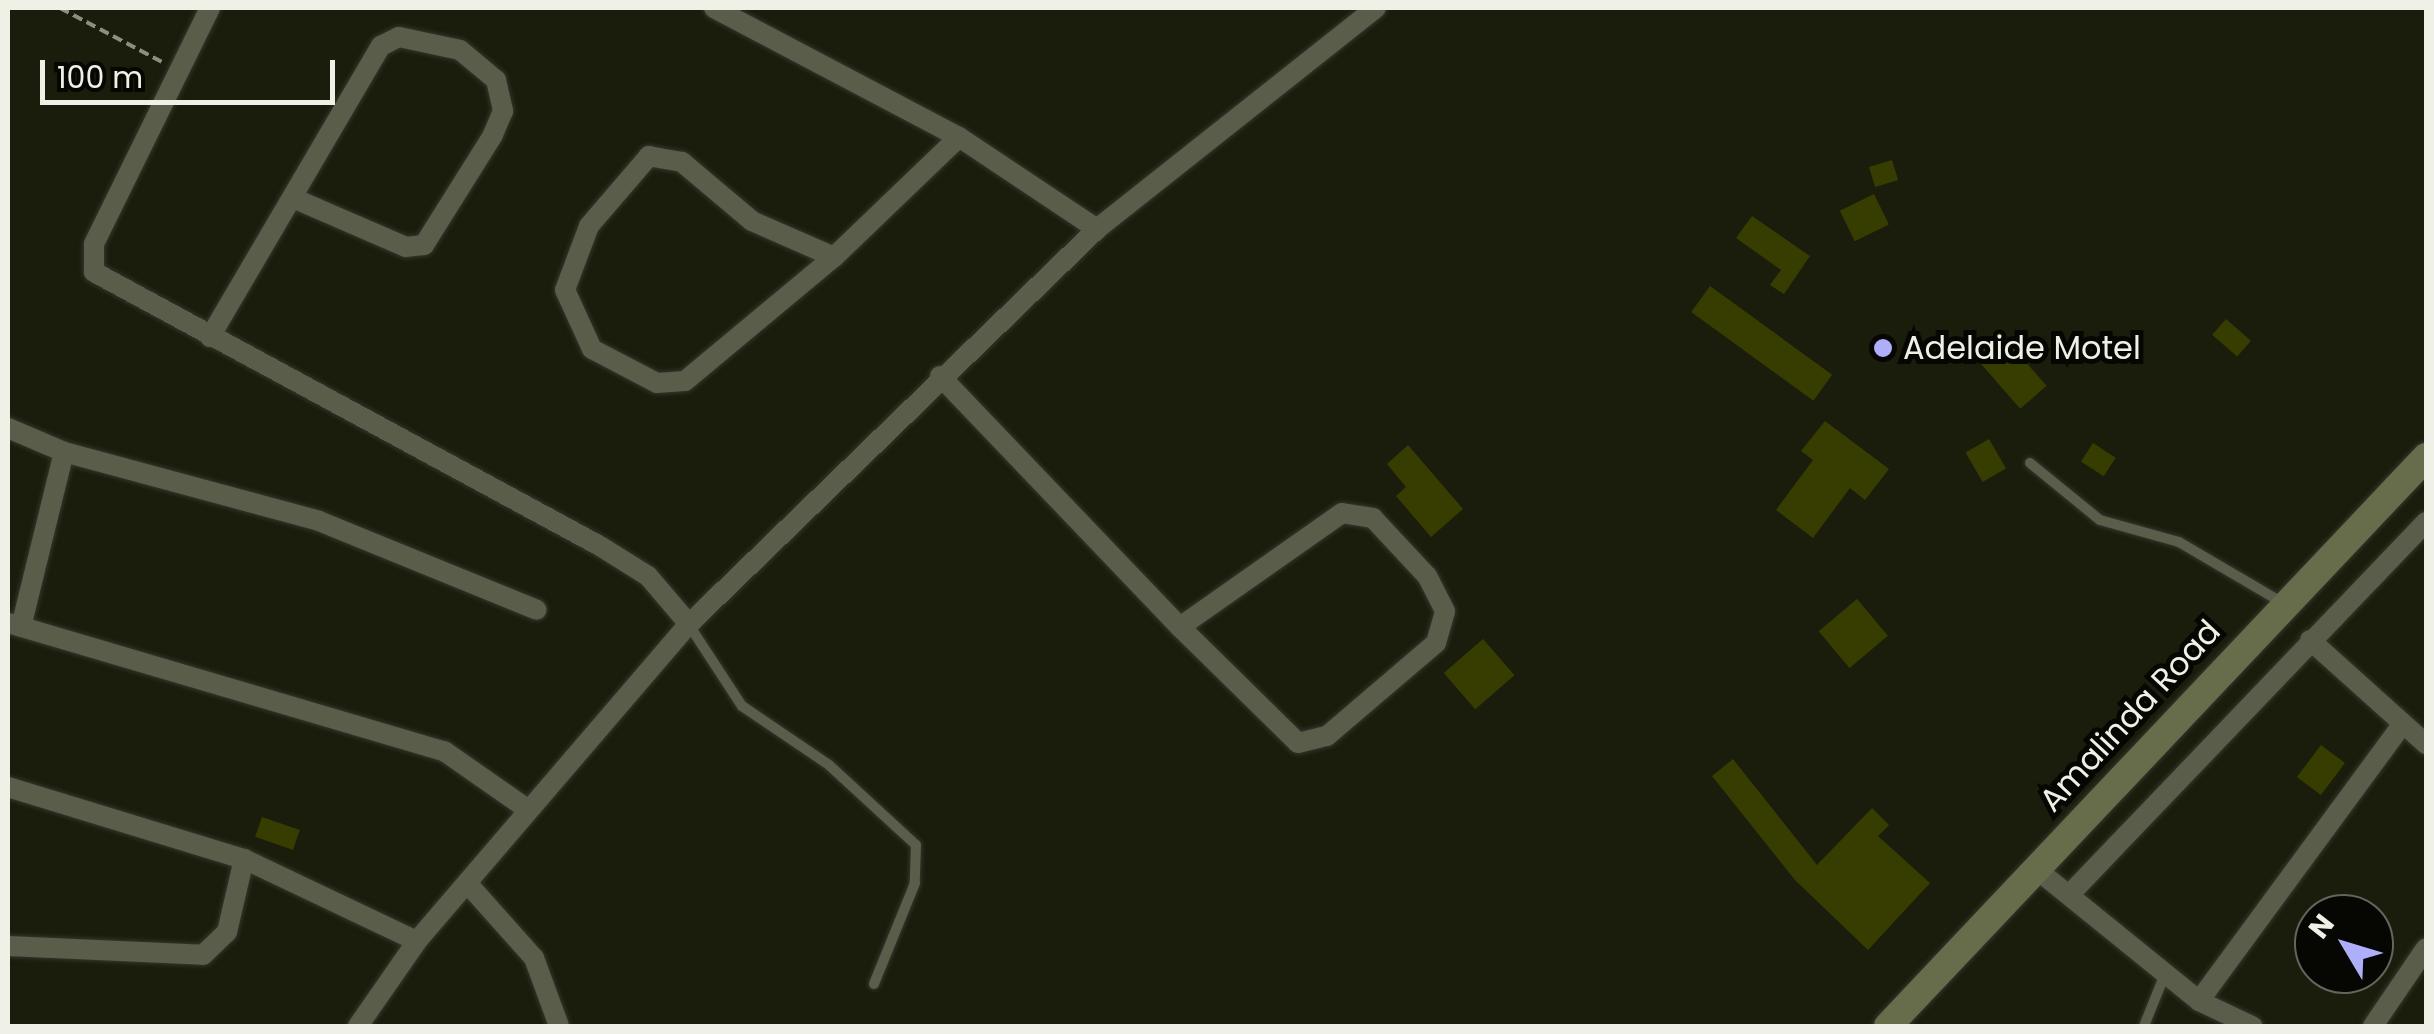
<!DOCTYPE html>
<style>
body{margin:0}
#map{position:relative;width:2434px;height:1034px;overflow:hidden;background:#1b1d0c;font-family:Poppins,sans-serif}
div>[style]{position:absolute}
.building>*{inset:0;background:#373d01;transform-origin:0 0}
.path>*{height:4px;margin-top:-2px;transform-origin:0;background:repeating-linear-gradient(90deg,#8c8e81 0 10px,transparent 0 15px)}
.roads{filter:drop-shadow(0 0 2px #35362e) drop-shadow(0 0 2px #35362e)}
.lane>*{height:10px;margin:-5px;padding:0 5px;transform-origin:5px;border-radius:5px;background:#595d4a}
.street>*{height:20px;margin:-10px;padding:0 10px;transform-origin:10px;border-radius:10px;background:#595d4a}
.secondary>*{height:28px;margin:-14px;padding:0 14px;transform-origin:14px;border-radius:14px;background:#676d4b}
.dots>*{width:28px;height:28px;translate:-50% -50%;box-sizing:border-box;border:5px solid #060702;border-radius:50%}
span{translate:-50% -50%;white-space:nowrap;text-align:center;line-height:1.15;-webkit-text-stroke:10px #060702;paint-order:stroke}
.poi-label{font-size:32px;color:#eff1e6}
.left{translate:0 -50%;text-align:left}
.street-label{font-size:32px;color:#eff1e6}
.frame{position:absolute;inset:0;border:10px solid #eff1e6;pointer-events:none}
.north{position:absolute;left:2294px;top:894px;width:100px;height:100px;box-sizing:border-box;background:#060702;border:2px solid #63655d;border-radius:50%;rotate:308deg;font-size:28px;font-weight:700;line-height:40px;text-align:center;color:#eff1e6}
.north::after{content:'';display:block;margin:auto;width:35px;height:45px;background:#afaefa;clip-path:polygon(50% 0,100% 100%,50% 72%,0 100%)}
.scale{position:absolute;left:40px;top:60px;width:295px;height:45px;box-sizing:border-box;border:5px solid #eff1e6;border-top:0;padding-left:12px;font-size:30px;line-height:35px;white-space:nowrap;color:#eff1e6;-webkit-text-stroke:8px #060702;paint-order:stroke}
</style>
<div id="map">
<div class="building">
<div style="left:1892px;top:160px;width:21px;height:24px;rotate:73deg"></div>
<div style="left:1874px;top:194px;width:34px;height:38px;rotate:64deg"></div>
<div style="clip-path:polygon(1752px 216px,1810px 256px,1784px 294px,1770px 285px,1781px 270px,1736px 238px)"></div>
<div style="left:1710px;top:286px;width:151px;height:32px;rotate:36deg"></div>
<div style="left:2226px;top:319px;width:33px;height:21px;rotate:41deg"></div>
<div style="left:1998px;top:330px;width:74px;height:35px;rotate:49deg"></div>
<div style="clip-path:polygon(1825px 421px,1889px 469px,1865px 500px,1850px 488px,1813px 538px,1776px 510px,1813px 460px,1801px 451px)"></div>
<div style="left:1989px;top:439px;width:34px;height:27px;rotate:60deg"></div>
<div style="left:2093px;top:443px;width:27px;height:22px;rotate:33deg"></div>
<div style="clip-path:polygon(1408px 445px,1463px 509px,1431px 537px,1396px 496px,1406px 487px,1387px 464px)"></div>
<div style="left:1857px;top:599px;width:48px;height:50px;rotate:50deg"></div>
<div style="left:1483px;top:639px;width:48px;height:52px;rotate:49deg"></div>
<div style="left:2321px;top:745px;width:30px;height:40px;rotate:37deg"></div>
<div style="clip-path:polygon(1733px 759px,1817px 865px,1872px 808px,1889px 825px,1878px 836px,1930px 883px,1868px 950px,1795px 880px,1712px 776px)"></div>
<div style="left:262px;top:817px;width:40px;height:21px;rotate:19deg"></div>
</div>
<div class="path">
<div style="left:15px;top:8px;width:45px"></div>
<div style="left:60px;top:8px;width:115px;rotate:27.9deg"></div>
</div>
<div class="roads">
<div class="lane">
<div style="left:2030px;top:463px;width:90px;rotate:39.2deg"></div>
<div style="left:2100px;top:520px;width:82px;rotate:15.6deg"></div>
<div style="left:2179px;top:542px;width:121px;rotate:30.4deg"></div>
<div style="left:689px;top:625px;width:97px;rotate:56.8deg"></div>
<div style="left:742px;top:706px;width:105px;rotate:34.1deg"></div>
<div style="left:829px;top:765px;width:118px;rotate:42.6deg"></div>
<div style="left:916px;top:845px;width:38px;rotate:92deg"></div>
<div style="left:915px;top:883px;width:109px;rotate:112.1deg"></div>
<div style="left:2144px;top:1026px;width:56px;rotate:-68deg"></div>
</div>
<div class="street">
<div style="left:210px;top:8px;width:263px;rotate:116.2deg"></div>
<div style="left:94px;top:244px;width:28px;rotate:90deg"></div>
<div style="left:94px;top:272px;width:575px;rotate:28.44deg"></div>
<div style="left:600px;top:546px;width:57px;rotate:32deg"></div>
<div style="left:648px;top:576px;width:63px;rotate:49.5deg"></div>
<div style="left:714px;top:8px;width:277px;rotate:27.8deg"></div>
<div style="left:959px;top:137px;width:166px;rotate:33.7deg"></div>
<div style="left:834px;top:257px;width:90px;rotate:-156.3deg"></div>
<div style="left:752px;top:221px;width:92px;rotate:-139.9deg"></div>
<div style="left:682px;top:162px;width:34px;rotate:-170deg"></div>
<div style="left:649px;top:156px;width:92px;rotate:130.6deg"></div>
<div style="left:589px;top:226px;width:68px;rotate:110.6deg"></div>
<div style="left:565px;top:290px;width:65px;rotate:65.4deg"></div>
<div style="left:592px;top:349px;width:73px;rotate:27.6deg"></div>
<div style="left:657px;top:383px;width:28px;rotate:-4deg"></div>
<div style="left:685px;top:381px;width:194px;rotate:-39.8deg"></div>
<div style="left:834px;top:257px;width:173px;rotate:-43.8deg"></div>
<div style="left:210px;top:337px;width:338px;rotate:-59.6deg"></div>
<div style="left:381px;top:46px;width:20px;rotate:-27deg"></div>
<div style="left:399px;top:37px;width:62px;rotate:12deg"></div>
<div style="left:460px;top:50px;width:47px;rotate:39.8deg"></div>
<div style="left:496px;top:80px;width:32px;rotate:77deg"></div>
<div style="left:503px;top:111px;width:26px;rotate:113deg"></div>
<div style="left:493px;top:135px;width:130px;rotate:122.1deg"></div>
<div style="left:424px;top:245px;width:18px;rotate:174deg"></div>
<div style="left:406px;top:247px;width:123px;rotate:-156.6deg"></div>
<div style="left:940px;top:376px;width:347px;rotate:46.3deg"></div>
<div style="left:1180px;top:627px;width:165px;rotate:44.5deg"></div>
<div style="left:1298px;top:743px;width:30px;rotate:-14deg"></div>
<div style="left:1327px;top:736px;width:143px;rotate:-40.5deg"></div>
<div style="left:1436px;top:643px;width:33px;rotate:-74deg"></div>
<div style="left:1445px;top:611px;width:39px;rotate:-117deg"></div>
<div style="left:1427px;top:576px;width:79px;rotate:-133deg"></div>
<div style="left:1373px;top:518px;width:31px;rotate:-171deg"></div>
<div style="left:1342px;top:513px;width:198px;rotate:144.9deg"></div>
<div style="left:8px;top:428px;width:61px;rotate:23.2deg"></div>
<div style="left:64px;top:452px;width:264px;rotate:15.1deg"></div>
<div style="left:319px;top:521px;width:235px;rotate:22.2deg"></div>
<div style="left:8px;top:623px;width:454px;rotate:16.4deg"></div>
<div style="left:444px;top:751px;width:101px;rotate:34.9deg"></div>
<div style="left:21px;top:627px;width:180px;rotate:-76.2deg"></div>
<div style="left:2310px;top:640px;width:156px;rotate:41.9deg"></div>
<div style="left:8px;top:787px;width:247px;rotate:17deg"></div>
<div style="left:244px;top:859px;width:191px;rotate:25.4deg"></div>
<div style="left:2035px;top:868px;width:211px;rotate:39deg"></div>
<div style="left:2199px;top:1001px;width:59px;rotate:25.3deg"></div>
<div style="left:468px;top:884px;width:99px;rotate:48.3deg"></div>
<div style="left:534px;top:958px;width:72px;rotate:69.8deg"></div>
<div style="left:2070px;top:894px;width:515px;rotate:-46.26deg"></div>
<div style="left:8px;top:946px;width:195px;rotate:2.6deg"></div>
<div style="left:203px;top:955px;width:33px;rotate:-44deg"></div>
<div style="left:227px;top:932px;width:75px;rotate:-76.9deg"></div>
<div style="left:2199px;top:1001px;width:343px;rotate:-53.7deg"></div>
<div style="left:358px;top:1026px;width:103px;rotate:-55.2deg"></div>
<div style="left:417px;top:941px;width:418px;rotate:-49.4deg"></div>
<div style="left:689px;top:624px;width:568px;rotate:-44.07deg"></div>
<div style="left:1097px;top:229px;width:356px;rotate:-38.4deg"></div>
<div style="left:2373px;top:1026px;width:94px;rotate:-55.8deg"></div>
</div>
<div class="secondary">
<div style="left:1888px;top:1026px;width:783px;rotate:-46.6deg"></div>
</div>
</div>
<div class="dots">
<div style="left:1883px;top:348px;background:#afaefa"></div>
</div>
<div class="poi-label">
<span class="left" style="left:1903px;top:348px">Adelaide Motel</span>
</div>
<div class="street-label">
<span style="left:2130px;top:716px;rotate:-47deg">Amalinda Road</span>
</div>
<div class="frame"></div>
<div class="north">N</div>
<div class="scale">100 m</div>
</div>
